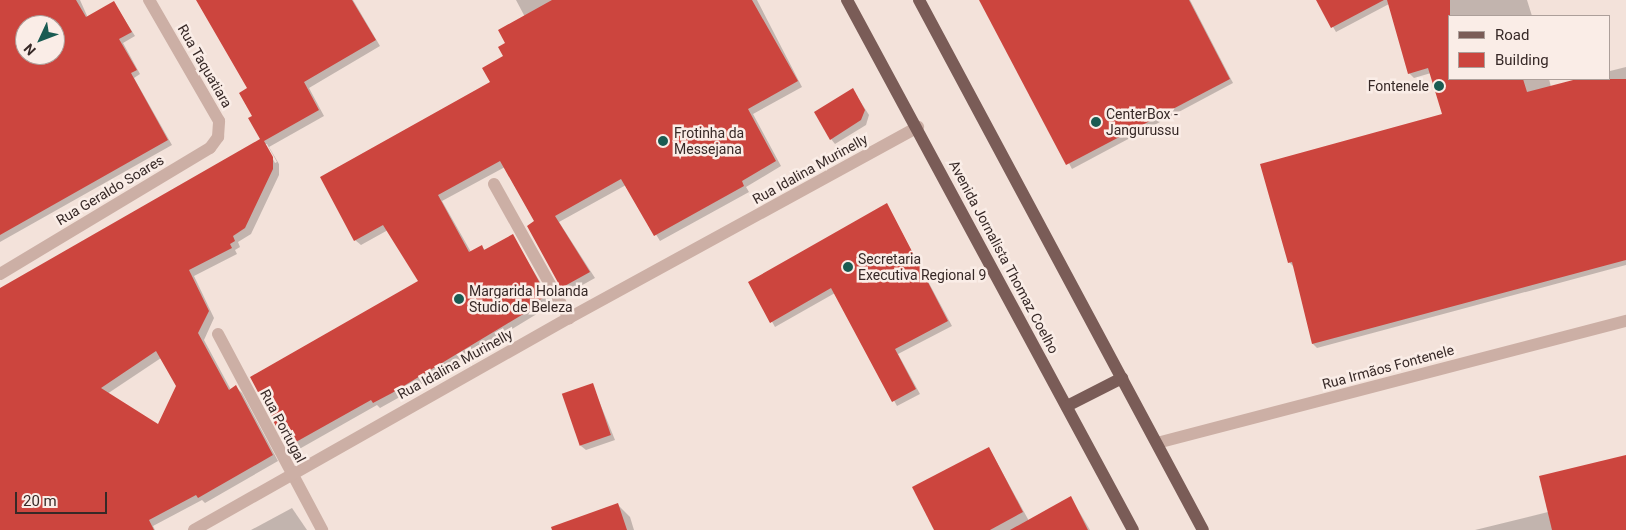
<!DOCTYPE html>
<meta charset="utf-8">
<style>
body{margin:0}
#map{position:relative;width:1626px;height:530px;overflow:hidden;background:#f3e2da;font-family:Roboto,sans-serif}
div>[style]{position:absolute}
.shadow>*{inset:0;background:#0003}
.building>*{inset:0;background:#cc453e;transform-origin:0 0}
.minor>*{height:12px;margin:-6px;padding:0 6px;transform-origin:6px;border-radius:6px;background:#ccafa5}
.major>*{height:12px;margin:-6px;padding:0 6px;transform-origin:6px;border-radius:6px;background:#7a5c57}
.dots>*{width:14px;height:14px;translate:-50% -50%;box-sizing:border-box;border:2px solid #faede7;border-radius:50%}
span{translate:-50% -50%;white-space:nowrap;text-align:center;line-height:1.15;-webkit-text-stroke:5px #faede7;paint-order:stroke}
.street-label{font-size:14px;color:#372927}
.poi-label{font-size:14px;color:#372927}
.right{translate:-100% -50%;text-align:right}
.left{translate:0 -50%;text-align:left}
.legend{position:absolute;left:1448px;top:15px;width:162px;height:65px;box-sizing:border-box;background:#faede7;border:1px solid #ac9f9a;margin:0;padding:6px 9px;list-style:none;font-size:15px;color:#372927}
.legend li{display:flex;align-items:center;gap:10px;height:25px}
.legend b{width:25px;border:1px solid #ac9f9a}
.north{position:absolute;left:15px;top:15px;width:50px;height:50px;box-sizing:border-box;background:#faede7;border:1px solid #ac9f9a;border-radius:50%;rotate:227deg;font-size:14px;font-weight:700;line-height:20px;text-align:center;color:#372927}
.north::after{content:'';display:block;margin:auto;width:18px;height:22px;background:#1a5b52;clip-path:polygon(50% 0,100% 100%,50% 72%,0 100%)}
.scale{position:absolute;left:15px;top:492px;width:92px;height:22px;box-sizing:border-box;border:2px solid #372927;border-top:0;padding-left:6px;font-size:15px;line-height:18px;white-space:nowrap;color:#372927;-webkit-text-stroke:4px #faede7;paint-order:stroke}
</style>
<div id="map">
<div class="shadow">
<div style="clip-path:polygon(evenodd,0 0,80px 0,88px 18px,114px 3px,135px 36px,123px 43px,140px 74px,134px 78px,172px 145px,0 242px,0 0,25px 25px,55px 25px,55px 55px,25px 55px,25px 25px)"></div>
<div style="clip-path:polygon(evenodd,197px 0,353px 0,380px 46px,309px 88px,324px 116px,269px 147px,279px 164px,279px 175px,251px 234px,238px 242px,240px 247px,235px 250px,237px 254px,194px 276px,214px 318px,204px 340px,231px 390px,236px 387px,242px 393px,278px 461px,205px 503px,202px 500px,153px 526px,155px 530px,0 530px,0 289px,262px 139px,249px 89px,197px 0,265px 144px,267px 144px,277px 162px,275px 163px,265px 144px,197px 0,161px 358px,177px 386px,158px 426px,107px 394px,161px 358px)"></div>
<div style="clip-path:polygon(516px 0,757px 0,802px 87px,753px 114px,781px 166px,746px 187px,749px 192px,660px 241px,626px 185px,559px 222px,595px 278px,568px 293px,562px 287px,536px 222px,505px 167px,442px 201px,471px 252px,481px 246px,486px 251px,512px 235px,552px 302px,544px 306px,545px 309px,398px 398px,380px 408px,377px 405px,294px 452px,288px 446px,420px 282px,388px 230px,361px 245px,355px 240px,492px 82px,505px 56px,507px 44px,525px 17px)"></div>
<div style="clip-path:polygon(981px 0,1190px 0,1233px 83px,1072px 169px)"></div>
<div style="clip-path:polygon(1317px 0,1527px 0,1532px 16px,1450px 16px,1450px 79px,1549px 79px,1551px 87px,1582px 79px,1610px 79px,1610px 71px,1626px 67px,1626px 265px,1317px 348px,1313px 344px,1295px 268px,1290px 263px,1261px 165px,1443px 115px,1431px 73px,1414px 78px,1409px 73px,1389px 4px,1336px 32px)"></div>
<div style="clip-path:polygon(853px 90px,869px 115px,866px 125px,835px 144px,831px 139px)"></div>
<div style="clip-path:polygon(887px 205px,952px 326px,898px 354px,920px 394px,897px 406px,835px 293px,775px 327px,750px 283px)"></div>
<div style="clip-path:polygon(592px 384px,615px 440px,586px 450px,581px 446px,564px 394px)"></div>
<div style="clip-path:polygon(989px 448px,1029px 521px,1071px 498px,1090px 530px,935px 530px)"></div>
<div style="clip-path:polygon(1626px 456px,1626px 530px,1475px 530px,1548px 512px)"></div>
<div style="clip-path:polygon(617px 504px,630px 517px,634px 530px,556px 530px)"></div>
<div style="clip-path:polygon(292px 508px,307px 530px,251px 530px)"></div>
</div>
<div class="building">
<div style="clip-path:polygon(evenodd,0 0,76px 0,86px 17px,114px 1px,132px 32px,119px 39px,137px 70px,131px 73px,168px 140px,0 235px,0 0,25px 25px,55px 25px,55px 55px,25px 55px,25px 25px)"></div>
<div style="clip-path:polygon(evenodd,196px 0,352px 0,376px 40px,304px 82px,319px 110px,264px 141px,273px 157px,273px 169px,245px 228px,233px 236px,235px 241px,230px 244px,232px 248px,189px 270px,209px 311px,198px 333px,229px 390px,236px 385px,273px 455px,198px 498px,196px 495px,149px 520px,154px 530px,0 530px,0 288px,260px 139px,248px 118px,252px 116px,239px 93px,247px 88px,196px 0,156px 351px,176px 386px,158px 424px,101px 388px,156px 351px)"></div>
<div style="clip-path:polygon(552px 0,752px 0,798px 81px,748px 109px,776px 161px,742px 181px,744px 186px,654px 236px,621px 179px,555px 216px,590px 272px,561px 288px,527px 226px,534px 221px,500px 161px,438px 195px,469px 252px,482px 245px,484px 250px,513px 234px,547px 296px,539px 300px,540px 304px,392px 393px,373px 403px,371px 400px,287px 447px,250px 377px,418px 281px,383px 225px,354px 241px,320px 177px,490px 82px,482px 68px,503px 56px,498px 47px,505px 43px,498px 30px)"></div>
<div style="clip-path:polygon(979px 0,1189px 0,1230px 79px,1066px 165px)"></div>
<div style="clip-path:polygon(1316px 0,1384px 0,1331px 28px)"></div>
<div style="clip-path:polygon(1387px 0,1450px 0,1450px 79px,1523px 79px,1527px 92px,1577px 79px,1626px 79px,1626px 260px,1312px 344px,1292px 262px,1288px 263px,1260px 164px,1442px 114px,1428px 68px,1408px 74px)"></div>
<div style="clip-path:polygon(853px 88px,865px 110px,861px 120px,830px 140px,814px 112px)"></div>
<div style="clip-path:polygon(887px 203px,948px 321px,895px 349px,916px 389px,892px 402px,831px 288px,770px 323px,748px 282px)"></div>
<div style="left:593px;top:383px;width:55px;height:33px;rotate:71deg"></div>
<div style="clip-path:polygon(989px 447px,1023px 512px,990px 530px,934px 530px,912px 487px)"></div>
<div style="clip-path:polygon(1626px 455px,1626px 530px,1552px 530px,1539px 476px)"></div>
<div style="clip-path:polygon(1071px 496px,1088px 530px,1010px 530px)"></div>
<div style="clip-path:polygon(618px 503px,627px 530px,552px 530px,551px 527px)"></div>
</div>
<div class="minor">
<div style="left:494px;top:184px;width:154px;rotate:60.8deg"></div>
<div style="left:0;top:274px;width:245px;rotate:-31deg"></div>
<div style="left:210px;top:148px;width:14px;rotate:-54deg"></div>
<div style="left:218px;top:137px;width:16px;rotate:-86deg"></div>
<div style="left:219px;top:121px;width:140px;rotate:-120deg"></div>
<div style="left:218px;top:334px;width:222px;rotate:62deg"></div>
<div style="left:1157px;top:443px;width:485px;rotate:-14.6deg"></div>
<div style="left:194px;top:530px;width:431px;rotate:-29.5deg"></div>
<div style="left:569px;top:318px;width:398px;rotate:-28.7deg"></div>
</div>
<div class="major">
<div style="left:847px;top:0;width:602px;rotate:61.65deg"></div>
<div style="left:919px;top:0;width:601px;rotate:61.82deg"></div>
<div style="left:1067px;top:406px;width:62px;rotate:-27deg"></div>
</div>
<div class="dots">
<div style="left:1439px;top:86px;background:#1a5b52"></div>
<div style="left:1096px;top:122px;background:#1a5b52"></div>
<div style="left:663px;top:141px;background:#1a5b52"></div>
<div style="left:848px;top:267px;background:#1a5b52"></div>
<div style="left:459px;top:299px;background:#1a5b52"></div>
</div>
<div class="street-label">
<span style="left:205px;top:66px;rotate:60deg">Rua Taquatiara</span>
<span style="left:810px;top:169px;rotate:-29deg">Rua Idalina Murinelly</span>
<span style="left:110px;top:190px;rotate:-31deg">Rua Geraldo Soares</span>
<span style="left:1004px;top:257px;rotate:62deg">Avenida Jornalista Thomaz Coelho</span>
<span style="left:455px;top:364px;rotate:-29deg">Rua Idalina Murinelly</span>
<span style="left:1388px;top:367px;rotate:-15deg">Rua Irmãos Fontenele</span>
<span style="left:283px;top:426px;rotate:62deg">Rua Portugal</span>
</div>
<div class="poi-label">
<span class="right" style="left:1429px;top:86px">Fontenele</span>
<span class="left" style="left:1106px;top:122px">CenterBox -<br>Jangurussu</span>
<span class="left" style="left:674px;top:141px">Frotinha da<br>Messejana</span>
<span class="left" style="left:858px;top:267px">Secretaria<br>Executiva Regional 9</span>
<span class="left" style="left:469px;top:299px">Margarida Holanda<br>Studio de Beleza</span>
</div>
<ul class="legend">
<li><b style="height:6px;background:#7a5c57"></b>Road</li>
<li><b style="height:14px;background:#cc453e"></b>Building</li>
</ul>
<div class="north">N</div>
<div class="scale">20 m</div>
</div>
